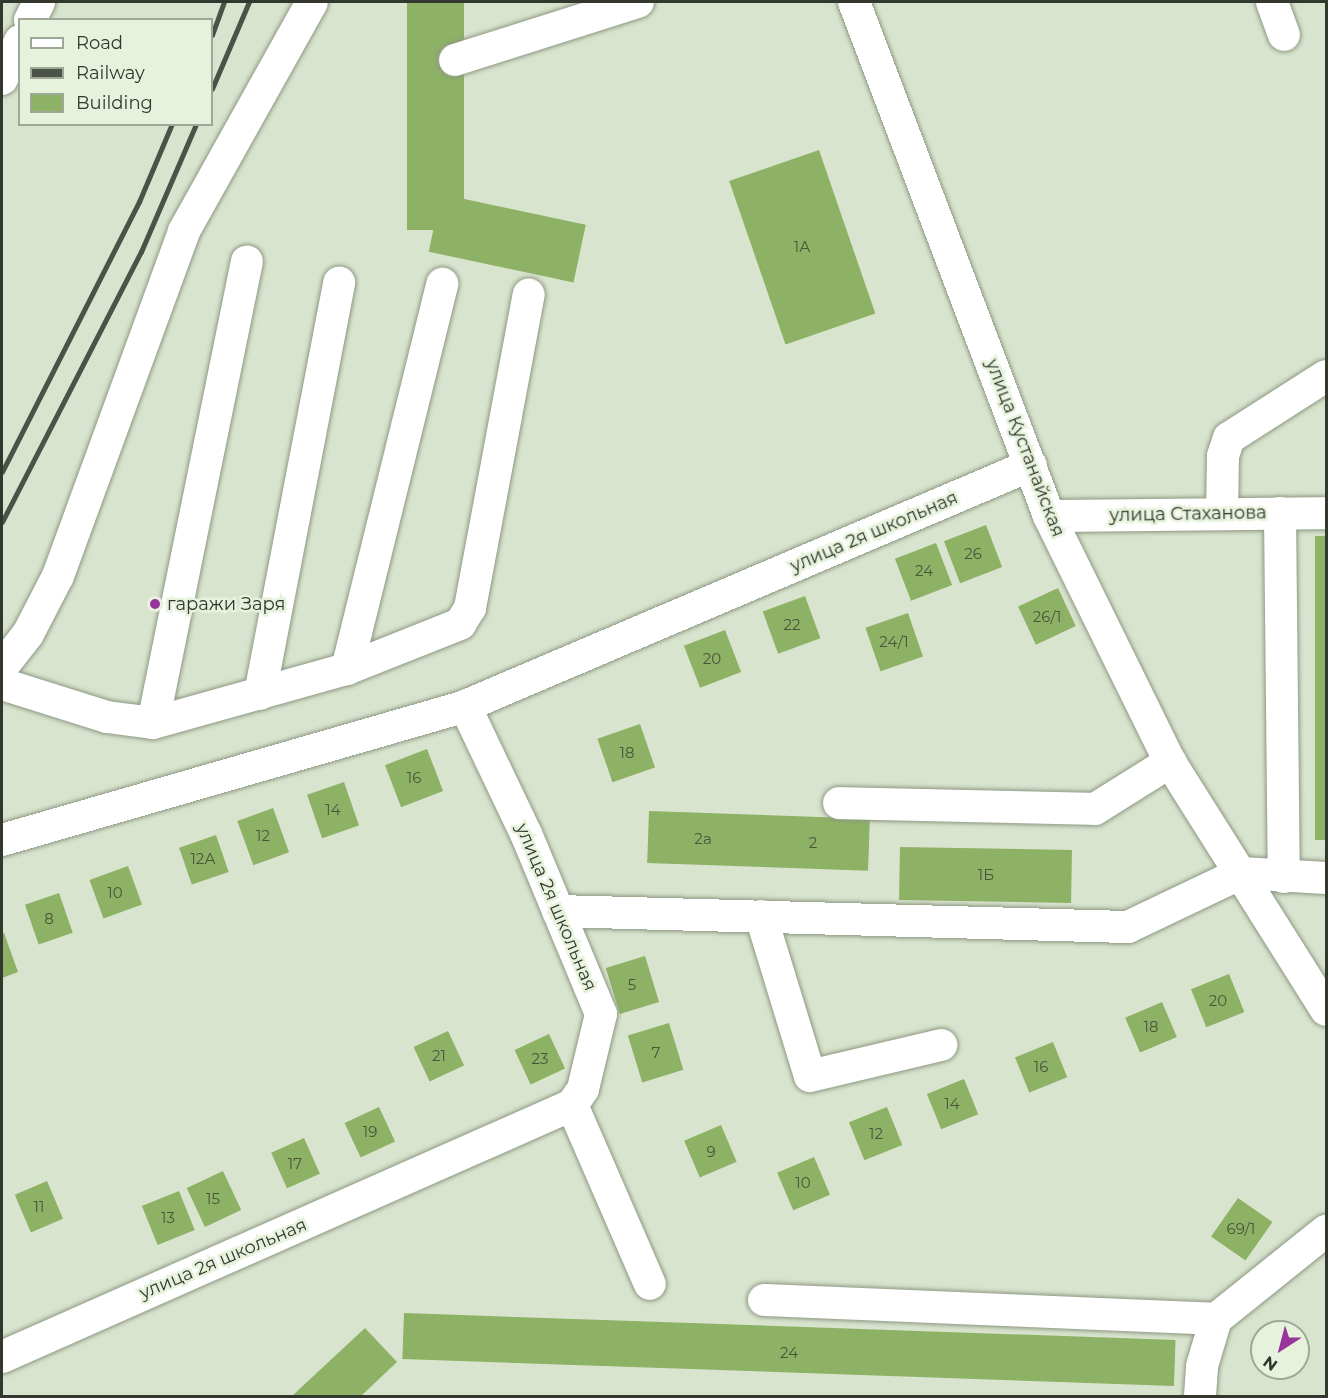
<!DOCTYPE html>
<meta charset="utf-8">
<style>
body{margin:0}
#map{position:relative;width:1328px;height:1398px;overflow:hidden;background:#d9e4ce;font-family:Montserrat,sans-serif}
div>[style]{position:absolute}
.building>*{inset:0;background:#8db165;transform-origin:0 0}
.roads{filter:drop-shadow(0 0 2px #8d9883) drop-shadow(0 0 2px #8d9883)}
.minor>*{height:32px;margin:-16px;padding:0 16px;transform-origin:16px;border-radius:16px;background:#fff}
.rail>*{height:4.5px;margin:-2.25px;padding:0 2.25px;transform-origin:2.25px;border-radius:2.25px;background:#4c5247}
.dots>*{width:16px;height:16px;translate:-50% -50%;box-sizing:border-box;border:3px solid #e6f2db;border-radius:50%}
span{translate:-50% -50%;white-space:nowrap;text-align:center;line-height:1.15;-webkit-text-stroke:5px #e6f2db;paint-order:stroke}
.number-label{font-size:15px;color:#4a563c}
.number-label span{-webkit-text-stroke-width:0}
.street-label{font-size:18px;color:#33382f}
.poi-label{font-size:18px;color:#33382f}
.left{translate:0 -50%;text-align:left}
.frame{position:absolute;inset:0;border:3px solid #33382f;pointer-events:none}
.legend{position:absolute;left:18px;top:18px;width:195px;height:108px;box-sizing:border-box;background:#e6f2db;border:2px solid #9ea896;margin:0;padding:8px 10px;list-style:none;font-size:18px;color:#33382f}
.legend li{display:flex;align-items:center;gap:12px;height:30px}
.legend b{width:30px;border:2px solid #9ea896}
.north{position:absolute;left:1250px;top:1320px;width:60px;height:60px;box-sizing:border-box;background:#e6f2db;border:2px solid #9ea896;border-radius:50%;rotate:216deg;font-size:16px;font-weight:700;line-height:24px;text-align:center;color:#33382f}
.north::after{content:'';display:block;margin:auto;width:21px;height:27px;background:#98359b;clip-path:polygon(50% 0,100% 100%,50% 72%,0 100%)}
</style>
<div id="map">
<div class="building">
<div style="left:407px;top:2px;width:57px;height:228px"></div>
<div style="left:819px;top:150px;width:173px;height:95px;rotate:71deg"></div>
<div style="left:441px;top:194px;width:148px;height:59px;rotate:12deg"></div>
<div style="left:986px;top:525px;width:45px;height:45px;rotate:69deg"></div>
<div style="left:1315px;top:536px;width:11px;height:304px"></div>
<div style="left:936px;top:543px;width:45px;height:44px;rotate:69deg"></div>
<div style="left:1058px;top:588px;width:42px;height:44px;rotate:65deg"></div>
<div style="left:805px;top:596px;width:45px;height:45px;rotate:70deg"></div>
<div style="left:908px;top:613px;width:46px;height:45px;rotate:71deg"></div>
<div style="left:725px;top:630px;width:45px;height:44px;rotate:69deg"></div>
<div style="left:640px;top:724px;width:46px;height:45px;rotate:71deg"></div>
<div style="left:427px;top:749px;width:45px;height:45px;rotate:69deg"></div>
<div style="left:344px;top:782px;width:46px;height:39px;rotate:71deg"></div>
<div style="left:273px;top:808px;width:47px;height:38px;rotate:70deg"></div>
<div style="left:649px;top:811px;width:221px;height:52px;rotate:2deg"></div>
<div style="left:216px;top:835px;width:39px;height:39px;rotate:71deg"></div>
<div style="left:900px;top:847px;width:172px;height:53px;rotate:1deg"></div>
<div style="left:128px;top:866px;width:41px;height:41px;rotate:70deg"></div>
<div style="left:59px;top:893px;width:42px;height:36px;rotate:71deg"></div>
<div style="clip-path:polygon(4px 933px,18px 972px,2px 978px,2px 934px)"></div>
<div style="left:645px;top:956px;width:48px;height:41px;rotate:73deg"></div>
<div style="left:1229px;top:974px;width:41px;height:41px;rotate:68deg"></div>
<div style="left:1162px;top:1002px;width:38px;height:40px;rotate:67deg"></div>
<div style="left:669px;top:1023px;width:49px;height:43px;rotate:73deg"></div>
<div style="left:448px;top:1031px;width:38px;height:38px;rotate:65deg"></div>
<div style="left:549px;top:1034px;width:38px;height:38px;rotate:65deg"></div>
<div style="left:1053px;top:1042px;width:38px;height:41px;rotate:68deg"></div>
<div style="left:964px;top:1079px;width:38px;height:40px;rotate:68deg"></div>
<div style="left:379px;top:1107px;width:38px;height:38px;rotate:65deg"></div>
<div style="left:887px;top:1107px;width:41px;height:41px;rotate:68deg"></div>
<div style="left:721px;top:1125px;width:40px;height:40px;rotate:67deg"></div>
<div style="left:304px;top:1138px;width:39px;height:36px;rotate:66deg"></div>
<div style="left:814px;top:1157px;width:41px;height:40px;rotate:67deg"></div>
<div style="left:223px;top:1171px;width:43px;height:40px;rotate:65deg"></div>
<div style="left:47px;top:1181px;width:41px;height:35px;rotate:67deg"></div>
<div style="left:179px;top:1191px;width:42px;height:40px;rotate:68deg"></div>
<div style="left:1238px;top:1198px;width:42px;height:47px;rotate:35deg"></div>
<div style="left:404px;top:1313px;width:772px;height:46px;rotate:2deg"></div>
<div style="clip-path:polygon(365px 1328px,397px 1362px,361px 1396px,292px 1396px)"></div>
</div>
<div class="roads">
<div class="minor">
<div style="left:854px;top:2px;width:550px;rotate:69.22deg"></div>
<div style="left:1049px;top:516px;width:274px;rotate:63.8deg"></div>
<div style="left:1170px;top:762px;width:293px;rotate:57.8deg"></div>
<div style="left:1272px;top:2px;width:35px;rotate:70deg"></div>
<div style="left:30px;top:20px;width:20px;rotate:-63deg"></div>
<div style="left:455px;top:60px;width:192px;rotate:-17.6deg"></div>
<div style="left:2px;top:79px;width:42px;rotate:-64.7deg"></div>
<div style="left:1280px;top:513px;width:364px;rotate:89.4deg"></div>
<div style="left:1222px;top:514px;width:58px;rotate:-89deg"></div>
<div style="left:1223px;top:456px;width:19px;rotate:-72deg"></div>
<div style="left:1229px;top:438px;width:115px;rotate:-32.6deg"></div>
<div style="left:1049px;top:516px;width:277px;rotate:-0.6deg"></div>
<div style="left:2px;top:667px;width:42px;rotate:-51.8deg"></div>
<div style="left:28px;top:634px;width:65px;rotate:-62.7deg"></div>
<div style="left:58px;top:576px;width:367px;rotate:-69.9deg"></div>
<div style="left:184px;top:231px;width:262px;rotate:-60.8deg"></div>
<div style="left:347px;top:669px;width:397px;rotate:-76.1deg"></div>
<div style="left:2px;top:684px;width:110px;rotate:17.4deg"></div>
<div style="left:107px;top:717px;width:46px;rotate:7.4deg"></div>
<div style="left:153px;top:723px;width:201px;rotate:-15.6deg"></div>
<div style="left:347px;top:669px;width:122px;rotate:-21.7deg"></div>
<div style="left:460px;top:624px;width:19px;rotate:-58deg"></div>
<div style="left:470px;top:608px;width:319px;rotate:-79.4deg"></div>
<div style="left:260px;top:694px;width:419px;rotate:-79.1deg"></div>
<div style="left:153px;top:723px;width:471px;rotate:-78.5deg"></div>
<div style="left:839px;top:803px;width:256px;rotate:1.3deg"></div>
<div style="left:1095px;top:809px;width:89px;rotate:-32.1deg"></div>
<div style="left:2px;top:840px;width:482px;rotate:-16.1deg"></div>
<div style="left:558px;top:911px;width:570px;rotate:1.61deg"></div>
<div style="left:1128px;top:927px;width:125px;rotate:-25.5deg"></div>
<div style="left:1241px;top:873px;width:85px;rotate:3.4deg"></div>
<div style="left:761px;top:916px;width:167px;rotate:73deg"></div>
<div style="left:810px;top:1076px;width:135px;rotate:-13.3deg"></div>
<div style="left:572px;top:1105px;width:195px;rotate:66.5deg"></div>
<div style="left:764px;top:1300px;width:452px;rotate:2.4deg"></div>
<div style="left:2px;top:1357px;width:623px;rotate:-23.85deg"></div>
<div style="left:572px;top:1105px;width:19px;rotate:-55deg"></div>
<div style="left:583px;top:1089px;width:77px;rotate:-76.5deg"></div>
<div style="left:601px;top:1014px;width:195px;rotate:-112.6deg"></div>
<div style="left:526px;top:834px;width:142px;rotate:-115.5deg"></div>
<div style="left:465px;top:706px;width:615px;rotate:-23.06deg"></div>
<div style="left:1200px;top:1396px;width:30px;rotate:-86deg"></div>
<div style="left:1202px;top:1366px;width:49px;rotate:-73.4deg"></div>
<div style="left:1216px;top:1319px;width:141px;rotate:-38.7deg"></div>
</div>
</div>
<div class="rail">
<div style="left:212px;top:35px;width:35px;rotate:-70deg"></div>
<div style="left:212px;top:89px;width:95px;rotate:-67deg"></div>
<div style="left:2px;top:472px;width:303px;rotate:-63.1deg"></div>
<div style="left:139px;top:202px;width:85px;rotate:-67.1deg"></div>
<div style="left:2px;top:522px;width:304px;rotate:-62.8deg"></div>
<div style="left:141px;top:252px;width:139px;rotate:-66.7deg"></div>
</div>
<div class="dots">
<div style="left:155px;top:604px;background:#98359b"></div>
</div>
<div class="number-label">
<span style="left:802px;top:247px">1А</span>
<span style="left:973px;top:554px">26</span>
<span style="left:924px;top:571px">24</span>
<span style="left:1047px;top:617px">26/1</span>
<span style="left:792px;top:625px">22</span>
<span style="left:894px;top:642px">24/1</span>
<span style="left:712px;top:659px">20</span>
<span style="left:627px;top:753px">18</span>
<span style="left:414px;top:778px">16</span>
<span style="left:333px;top:810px">14</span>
<span style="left:263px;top:836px">12</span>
<span style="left:703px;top:839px">2а</span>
<span style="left:813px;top:843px">2</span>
<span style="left:203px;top:859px">12А</span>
<span style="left:986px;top:875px">1Б</span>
<span style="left:115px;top:893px">10</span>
<span style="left:49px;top:919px">8</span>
<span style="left:632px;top:985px">5</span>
<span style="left:1218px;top:1001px">20</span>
<span style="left:1151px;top:1027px">18</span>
<span style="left:656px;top:1053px">7</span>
<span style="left:439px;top:1056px">21</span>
<span style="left:540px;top:1059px">23</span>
<span style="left:1041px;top:1067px">16</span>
<span style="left:952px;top:1104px">14</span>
<span style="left:370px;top:1132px">19</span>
<span style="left:876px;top:1134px">12</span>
<span style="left:711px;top:1152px">9</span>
<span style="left:295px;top:1164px">17</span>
<span style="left:803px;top:1183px">10</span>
<span style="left:213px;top:1199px">15</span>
<span style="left:39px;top:1207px">11</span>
<span style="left:168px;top:1218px">13</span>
<span style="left:1241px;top:1229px">69/1</span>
<span style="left:789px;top:1353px">24</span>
</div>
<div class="street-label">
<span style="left:1025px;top:448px;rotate:69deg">улица Кустанайская</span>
<span style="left:1188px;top:514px;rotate:-1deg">улица Стаханова</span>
<span style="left:874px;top:532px;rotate:-23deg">улица 2я школьная</span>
<span style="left:556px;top:907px;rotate:67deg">улица 2я школьная</span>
<span style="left:223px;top:1259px;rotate:-23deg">улица 2я школьная</span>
</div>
<div class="poi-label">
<span class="left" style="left:167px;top:604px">гаражи Заря</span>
</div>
<div class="frame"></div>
<ul class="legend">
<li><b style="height:8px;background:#fff"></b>Road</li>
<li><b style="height:8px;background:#4c5247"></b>Railway</li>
<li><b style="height:16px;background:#8db165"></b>Building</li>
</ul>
<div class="north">N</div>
</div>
